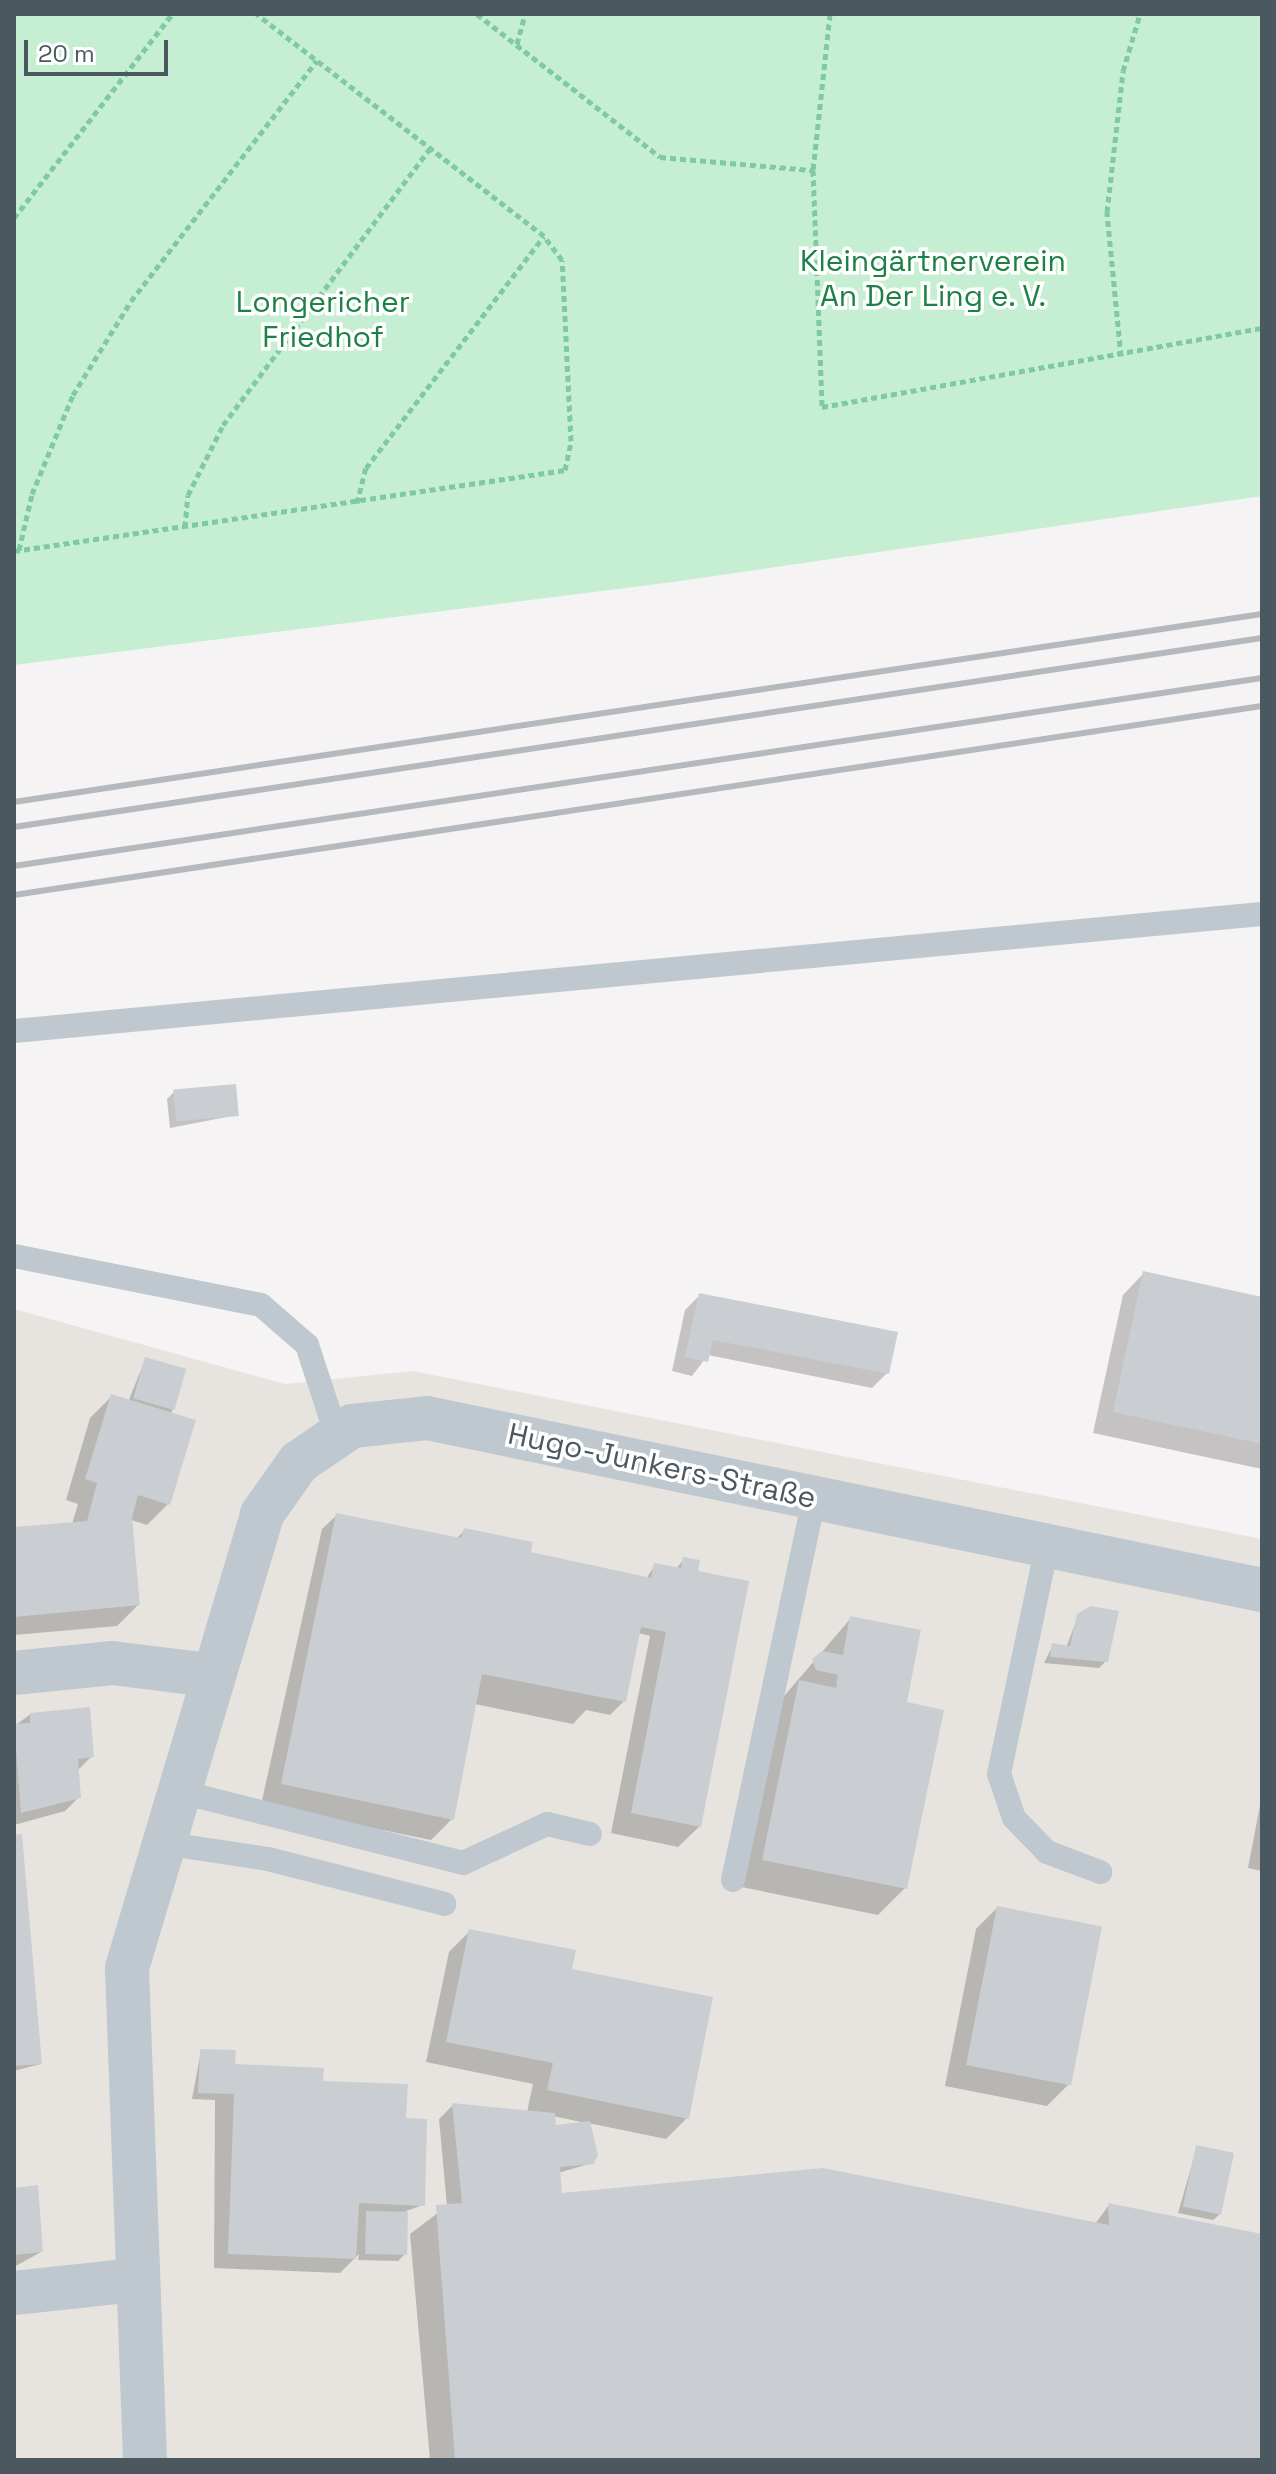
<!DOCTYPE html>
<meta charset="utf-8">
<style>
body{margin:0}
#map{position:relative;width:1276px;height:2474px;overflow:hidden;background:#f5f3f3;font-family:"Space Grotesk",sans-serif}
div>[style]{position:absolute}
.commercial>*{inset:0;background:#e7e4df}
.green>*{inset:0;background:#c6eed2}
.shadow>*{inset:0;background:#0003}
.building>*{inset:0;background:#caced2;transform-origin:0 0}
.path>*{height:5px;margin-top:-2.5px;transform-origin:0;background:repeating-linear-gradient(90deg,#7fcb9f 0 6px,transparent 0 10px)}
.lane>*{height:24px;margin:-12px;padding:0 12px;transform-origin:12px;border-radius:12px;background:#bfc8ce}
.street>*{height:44px;margin:-22px;padding:0 22px;transform-origin:22px;border-radius:22px;background:#bfc8ce}
.rail>*{height:6px;margin:-3px;padding:0 3px;transform-origin:3px;border-radius:3px;background:#b5b9bd}
span{translate:-50% -50%;white-space:nowrap;text-align:center;line-height:1.15;-webkit-text-stroke:7px #fff;paint-order:stroke}
.park-label{font-size:30px;color:#1d8046}
.street-label{font-size:30px;color:#4b5860}
.frame{position:absolute;inset:0;border:16px solid #4b5860;pointer-events:none}
.scale{position:absolute;left:24px;top:40px;width:144px;height:36px;box-sizing:border-box;border:4px solid #4b5860;border-top:0;padding-left:10px;font-size:24px;line-height:28px;white-space:nowrap;color:#4b5860;-webkit-text-stroke:6px #fff;paint-order:stroke}
</style>
<div id="map">
<div class="commercial">
<div style="clip-path:polygon(14px 1309px,285px 1384px,413px 1371px,1262px 1539px,1262px 2460px,14px 2460px)"></div>
</div>
<div class="green">
<div style="clip-path:polygon(14px 14px,1262px 14px,1262px 496px,673px 582px,14px 665px)"></div>
</div>
<div class="shadow">
<div style="clip-path:polygon(174px 1092px,237px 1115px,170px 1128px,167px 1099px)"></div>
<div style="clip-path:polygon(1144px 1273px,1262px 1299px,1262px 1469px,1093px 1433px,1123px 1295px)"></div>
<div style="clip-path:polygon(700px 1295px,887px 1373px,872px 1388px,708px 1355px,692px 1376px,672px 1371px,685px 1310px)"></div>
<div style="clip-path:polygon(145px 1360px,172px 1409px,168px 1504px,147px 1525px,131px 1520px,138px 1605px,117px 1626px,14px 1635px,14px 1529px,72px 1524px,78px 1504px,66px 1500px,90px 1418px,111px 1397px,128px 1402px)"></div>
<div style="clip-path:polygon(337px 1515px,456px 1539px,465px 1530px,529px 1554px,646px 1579px,655px 1565px,676px 1569px,684px 1559px,700px 1826px,678px 1847px,611px 1833px,650px 1636px,638px 1633px,624px 1701px,610px 1715px,586px 1710px,573px 1724px,475px 1704px,452px 1819px,431px 1840px,261px 1805px,322px 1529px)"></div>
<div style="clip-path:polygon(1078px 1616px,1106px 1661px,1099px 1668px,1044px 1663px,1053px 1645px,1066px 1648px)"></div>
<div style="clip-path:polygon(851px 1618px,904px 1703px,905px 1888px,878px 1915px,737px 1886px,773px 1709px)"></div>
<div style="clip-path:polygon(31px 1714px,92px 1756px,77px 1771px,79px 1797px,65px 1811px,14px 1825px,14px 1726px)"></div>
<div style="clip-path:polygon(1262px 1795px,1262px 1871px,1248px 1868px)"></div>
<div style="clip-path:polygon(14px 1837px,40px 2064px,14px 2071px)"></div>
<div style="clip-path:polygon(997px 1908px,1068px 2085px,1047px 2106px,945px 2086px,976px 1929px)"></div>
<div style="clip-path:polygon(evenodd,470px 1931px,570px 1971px,687px 2118px,666px 2139px,588px 2123px,592px 2163px,558px 2173px,557px 2196px,1095px 2224px,1109px 2205px,1262px 2236px,1262px 2460px,430px 2460px,410px 2234px,447px 2206px,439px 2119px,453px 2105px,527px 2112px,533px 2084px,426px 2062px,449px 1952px,470px 1931px,553px 2116px,586px 2123px,554px 2127px,553px 2116px)"></div>
<div style="clip-path:polygon(201px 2051px,233px 2070px,321px 2083px,404px 2120px,423px 2205px,406px 2211px,405px 2254px,398px 2261px,358px 2260px,359px 2254px,340px 2273px,214px 2268px,215px 2100px,192px 2099px)"></div>
<div style="clip-path:polygon(1197px 2147px,1220px 2214px,1213px 2220px,1178px 2213px)"></div>
<div style="clip-path:polygon(14px 2190px,41px 2252px,14px 2267px)"></div>
</div>
<div class="building">
<div style="left:236px;top:1084px;width:32px;height:63px;rotate:85deg"></div>
<div style="clip-path:polygon(1143px 1271px,1262px 1297px,1262px 1444px,1113px 1412px)"></div>
<div style="clip-path:polygon(699px 1293px,898px 1332px,889px 1374px,713px 1340px,708px 1362px,685px 1357px)"></div>
<div style="left:145px;top:1357px;width:43px;height:43px;rotate:16deg"></div>
<div style="clip-path:polygon(111px 1394px,196px 1420px,170px 1505px,138px 1495px,132px 1517px,140px 1605px,14px 1617px,14px 1527px,87px 1521px,97px 1483px,85px 1479px)"></div>
<div style="clip-path:polygon(336px 1513px,461px 1538px,464px 1528px,533px 1542px,531px 1552px,651px 1578px,654px 1563px,681px 1568px,683px 1557px,700px 1560px,698px 1571px,749px 1581px,701px 1827px,631px 1813px,666px 1632px,641px 1627px,626px 1702px,482px 1674px,454px 1820px,281px 1784px)"></div>
<div style="clip-path:polygon(1090px 1606px,1119px 1611px,1108px 1662px,1050px 1657px,1052px 1643px,1070px 1646px,1077px 1614px)"></div>
<div style="clip-path:polygon(850px 1616px,921px 1630px,907px 1702px,944px 1710px,907px 1889px,762px 1860px,799px 1680px,836px 1688px,838px 1675px,816px 1670px,812px 1659px,822px 1651px,843px 1655px)"></div>
<div style="clip-path:polygon(90px 1707px,94px 1757px,78px 1759px,81px 1798px,21px 1813px,14px 1724px,30px 1723px,30px 1713px)"></div>
<div style="clip-path:polygon(22px 1834px,42px 2064px,14px 2066px,14px 1835px)"></div>
<div style="left:997px;top:1906px;width:107px;height:162px;rotate:11deg"></div>
<div style="clip-path:polygon(469px 1929px,576px 1950px,572px 1969px,713px 1997px,689px 2119px,547px 2090px,553px 2063px,446px 2042px)"></div>
<div style="clip-path:polygon(200px 2049px,236px 2050px,235px 2064px,324px 2068px,323px 2081px,408px 2084px,406px 2118px,427px 2119px,425px 2206px,359px 2203px,356px 2259px,228px 2254px,234px 2094px,198px 2093px)"></div>
<div style="clip-path:polygon(452px 2103px,555px 2113px,556px 2125px,590px 2121px,598px 2155px,594px 2164px,560px 2167px,562px 2193px,823px 2168px,1109px 2225px,1108px 2203px,1262px 2234px,1262px 2460px,455px 2460px,436px 2205px,462px 2203px)"></div>
<div style="left:1196px;top:2145px;width:39px;height:63px;rotate:12deg"></div>
<div style="clip-path:polygon(38px 2185px,43px 2252px,14px 2255px,14px 2188px)"></div>
<div style="left:366px;top:2211px;width:42px;height:43px;rotate:1deg"></div>
</div>
<div class="path">
<div style="left:477px;top:14px;width:232px;rotate:38deg"></div>
<div style="left:660px;top:157px;width:154px;rotate:4.9deg"></div>
<div style="left:830px;top:14px;width:157px;rotate:96.2deg"></div>
<div style="left:813px;top:170px;width:237px;rotate:87.8deg"></div>
<div style="left:822px;top:407px;width:447px;rotate:-10.2deg"></div>
<div style="left:517px;top:44px;width:31px;rotate:-75deg"></div>
<div style="left:14px;top:218px;width:258px;rotate:-52.2deg"></div>
<div style="left:1121px;top:356px;width:145px;rotate:-95.6deg"></div>
<div style="left:1107px;top:212px;width:142px;rotate:-83.5deg"></div>
<div style="left:1123px;top:71px;width:59px;rotate:-73.4deg"></div>
<div style="left:357px;top:503px;width:36px;rotate:-76deg"></div>
<div style="left:366px;top:468px;width:292px;rotate:-52.5deg"></div>
<div style="left:185px;top:527px;width:32px;rotate:-85deg"></div>
<div style="left:188px;top:495px;width:78px;rotate:-63.4deg"></div>
<div style="left:223px;top:425px;width:346px;rotate:-53.2deg"></div>
<div style="left:19px;top:550px;width:57px;rotate:-76.9deg"></div>
<div style="left:32px;top:494px;width:107px;rotate:-67.5deg"></div>
<div style="left:73px;top:395px;width:110px;rotate:-58.3deg"></div>
<div style="left:131px;top:301px;width:304px;rotate:-52.3deg"></div>
<div style="left:14px;top:551px;width:557px;rotate:-8.36deg"></div>
<div style="left:565px;top:470px;width:30px;rotate:-78deg"></div>
<div style="left:571px;top:441px;width:181px;rotate:-92.8deg"></div>
<div style="left:562px;top:260px;width:30px;rotate:-127deg"></div>
<div style="left:544px;top:236px;width:363px;rotate:-142.3deg"></div>
</div>
<div class="lane">
<div style="left:14px;top:1031px;width:1253px;rotate:-5.36deg"></div>
<div style="left:14px;top:1256px;width:252px;rotate:11.2deg"></div>
<div style="left:261px;top:1305px;width:61px;rotate:41deg"></div>
<div style="left:307px;top:1345px;width:96px;rotate:71.8deg"></div>
<div style="left:1047px;top:1546px;width:233px;rotate:101.9deg"></div>
<div style="left:999px;top:1774px;width:46px;rotate:71.2deg"></div>
<div style="left:1014px;top:1818px;width:47px;rotate:45.9deg"></div>
<div style="left:1047px;top:1852px;width:57px;rotate:20.7deg"></div>
<div style="left:177px;top:1791px;width:295px;rotate:14.1deg"></div>
<div style="left:463px;top:1863px;width:93px;rotate:-24.9deg"></div>
<div style="left:547px;top:1824px;width:44px;rotate:13.1deg"></div>
<div style="left:162px;top:1843px;width:107px;rotate:8.6deg"></div>
<div style="left:268px;top:1859px;width:182px;rotate:14.3deg"></div>
<div style="left:733px;top:1880px;width:390px;rotate:-78deg"></div>
</div>
<div class="street">
<div style="left:14px;top:1673px;width:99px;rotate:-5.8deg"></div>
<div style="left:112px;top:1663px;width:99px;rotate:7deg"></div>
<div style="left:14px;top:2293px;width:123px;rotate:-6.1deg"></div>
<div style="left:145px;top:2460px;width:492px;rotate:-92.1deg"></div>
<div style="left:127px;top:1968px;width:474px;rotate:-73.4deg"></div>
<div style="left:262px;top:1514px;width:64px;rotate:-54.6deg"></div>
<div style="left:299px;top:1462px;width:64px;rotate:-34.2deg"></div>
<div style="left:352px;top:1426px;width:75px;rotate:-6.1deg"></div>
<div style="left:427px;top:1418px;width:853px;rotate:11.64deg"></div>
</div>
<div class="rail">
<div style="left:14px;top:802px;width:1262px;rotate:-8.57deg"></div>
<div style="left:14px;top:827px;width:1262px;rotate:-8.61deg"></div>
<div style="left:14px;top:866px;width:1262px;rotate:-8.57deg"></div>
<div style="left:14px;top:895px;width:1262px;rotate:-8.61deg"></div>
</div>
<div class="park-label">
<span style="left:933px;top:278px">Kleingärtnerverein<br>An Der Ling e. V.</span>
<span style="left:323px;top:319px">Longericher<br>Friedhof</span>
</div>
<div class="street-label">
<span style="left:662px;top:1466px;rotate:12deg">Hugo-Junkers-Straße</span>
</div>
<div class="frame"></div>
<div class="scale">20 m</div>
</div>
